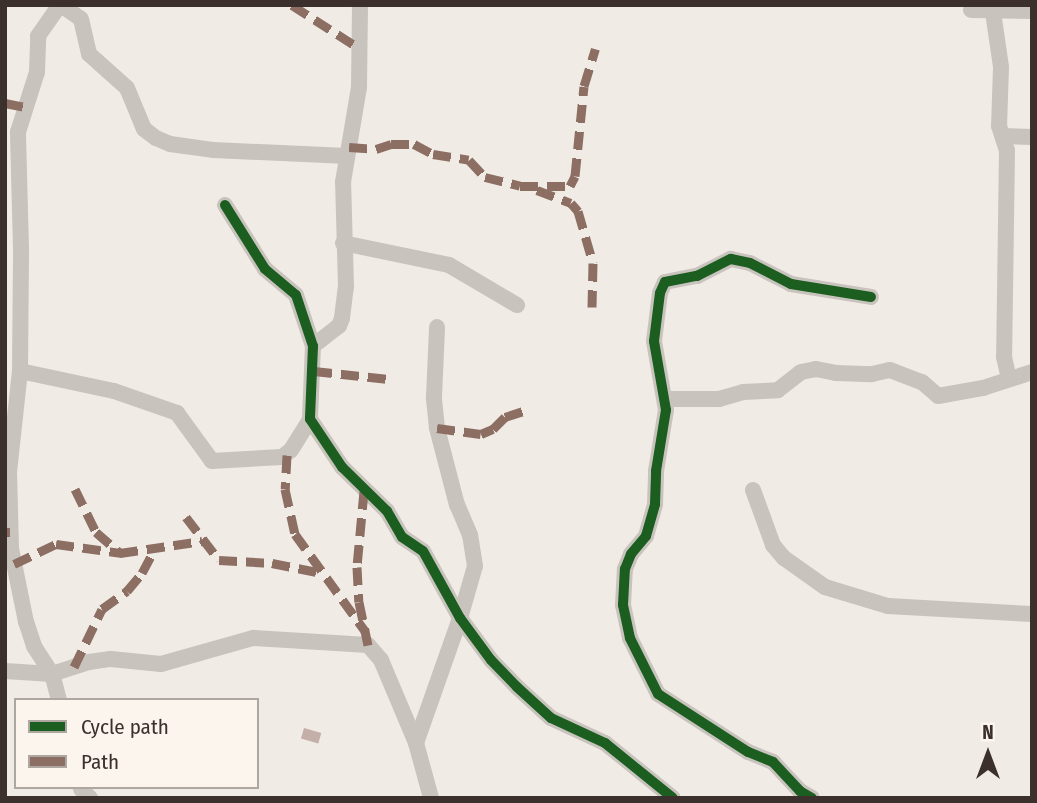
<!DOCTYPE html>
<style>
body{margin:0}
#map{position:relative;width:1037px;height:803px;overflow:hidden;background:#f0ebe5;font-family:"Fira Sans Condensed",sans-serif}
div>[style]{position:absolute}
.building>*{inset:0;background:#c3afa7;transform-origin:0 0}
.minor>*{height:16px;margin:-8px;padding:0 8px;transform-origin:8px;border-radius:8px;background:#c9c3be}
.quiet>*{height:9px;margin-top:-4.5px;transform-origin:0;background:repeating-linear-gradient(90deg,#8d6e63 0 18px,transparent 0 27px)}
.cycleway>*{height:10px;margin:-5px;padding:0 5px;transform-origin:5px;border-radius:5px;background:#1b5e20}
span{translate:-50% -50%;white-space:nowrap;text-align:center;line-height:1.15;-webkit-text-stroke:5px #fbf5ee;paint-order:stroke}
.frame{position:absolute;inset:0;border:7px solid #3b302b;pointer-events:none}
.legend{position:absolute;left:14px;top:698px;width:245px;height:91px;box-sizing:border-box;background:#fbf5ee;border:2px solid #aea6a0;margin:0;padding:9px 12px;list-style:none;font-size:21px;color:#3b302b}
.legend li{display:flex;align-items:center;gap:14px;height:35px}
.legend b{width:35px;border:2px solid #aea6a0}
.north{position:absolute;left:953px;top:719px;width:70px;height:70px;-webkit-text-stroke:5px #fbf5ee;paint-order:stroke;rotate:0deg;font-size:19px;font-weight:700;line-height:28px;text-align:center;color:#3b302b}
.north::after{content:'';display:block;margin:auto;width:24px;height:32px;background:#3b302b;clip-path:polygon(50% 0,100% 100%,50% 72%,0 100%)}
</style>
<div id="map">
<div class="building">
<div style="left:304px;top:728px;width:18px;height:11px;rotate:16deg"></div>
</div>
<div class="minor">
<div style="left:61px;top:5px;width:24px;rotate:35deg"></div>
<div style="left:81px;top:19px;width:36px;rotate:77deg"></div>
<div style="left:89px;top:54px;width:51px;rotate:41.8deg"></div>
<div style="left:127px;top:88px;width:44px;rotate:67.5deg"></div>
<div style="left:144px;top:129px;width:15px;rotate:37deg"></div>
<div style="left:156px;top:138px;width:15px;rotate:23deg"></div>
<div style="left:170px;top:144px;width:43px;rotate:7.9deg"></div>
<div style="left:213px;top:150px;width:134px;rotate:2.6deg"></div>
<div style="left:971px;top:10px;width:61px;rotate:0.9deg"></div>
<div style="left:993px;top:12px;width:56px;rotate:81.7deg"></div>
<div style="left:1001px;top:67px;width:59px;rotate:91.9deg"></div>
<div style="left:999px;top:126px;width:25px;rotate:72deg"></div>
<div style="left:1007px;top:150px;width:207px;rotate:90.8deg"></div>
<div style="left:1004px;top:357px;width:22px;rotate:77deg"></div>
<div style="left:1003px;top:136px;width:29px;rotate:2deg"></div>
<div style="left:225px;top:205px;width:75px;rotate:58deg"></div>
<div style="left:265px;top:269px;width:40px;rotate:40deg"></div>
<div style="left:296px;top:295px;width:54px;rotate:71.6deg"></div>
<div style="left:313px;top:346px;width:73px;rotate:92.4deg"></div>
<div style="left:310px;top:419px;width:58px;rotate:56.3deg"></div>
<div style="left:342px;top:467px;width:63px;rotate:44.4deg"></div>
<div style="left:387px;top:511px;width:30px;rotate:60deg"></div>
<div style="left:402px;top:537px;width:25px;rotate:34deg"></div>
<div style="left:423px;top:551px;width:77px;rotate:61.1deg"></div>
<div style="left:460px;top:618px;width:52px;rotate:53.6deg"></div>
<div style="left:491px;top:660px;width:37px;rotate:46deg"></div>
<div style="left:517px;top:687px;width:46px;rotate:42.4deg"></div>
<div style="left:551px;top:718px;width:60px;rotate:24.8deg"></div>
<div style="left:605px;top:743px;width:87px;rotate:39deg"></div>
<div style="left:343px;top:243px;width:108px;rotate:11.7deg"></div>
<div style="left:449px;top:265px;width:79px;rotate:30.5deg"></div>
<div style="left:313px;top:346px;width:33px;rotate:-38deg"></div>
<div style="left:339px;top:326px;width:9px;rotate:-69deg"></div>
<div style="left:342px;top:318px;width:31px;rotate:-83deg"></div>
<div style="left:346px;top:287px;width:105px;rotate:-91.6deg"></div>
<div style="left:343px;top:182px;width:96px;rotate:-80.4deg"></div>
<div style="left:359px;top:87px;width:82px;rotate:-89.3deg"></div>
<div style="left:20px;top:371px;width:96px;rotate:12deg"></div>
<div style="left:114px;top:391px;width:67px;rotate:19.2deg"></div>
<div style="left:177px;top:413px;width:59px;rotate:53.9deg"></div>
<div style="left:212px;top:461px;width:70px;rotate:-3.3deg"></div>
<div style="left:282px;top:457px;width:11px;rotate:-38deg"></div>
<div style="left:291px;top:450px;width:36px;rotate:-58deg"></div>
<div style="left:665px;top:399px;width:54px"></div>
<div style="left:719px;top:399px;width:25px;rotate:-16deg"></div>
<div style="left:743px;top:392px;width:35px;rotate:-3deg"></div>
<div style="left:778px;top:390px;width:29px;rotate:-38deg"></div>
<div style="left:801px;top:372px;width:15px;rotate:-11deg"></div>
<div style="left:816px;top:369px;width:20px;rotate:11deg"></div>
<div style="left:836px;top:373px;width:36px;rotate:2deg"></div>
<div style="left:872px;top:374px;width:18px;rotate:-13deg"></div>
<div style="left:890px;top:370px;width:34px;rotate:21deg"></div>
<div style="left:922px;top:382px;width:21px;rotate:41deg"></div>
<div style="left:938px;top:396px;width:46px;rotate:-10.1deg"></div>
<div style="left:983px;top:388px;width:52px;rotate:-18.1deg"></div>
<div style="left:753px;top:490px;width:59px;rotate:70deg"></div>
<div style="left:773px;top:545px;width:17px;rotate:50deg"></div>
<div style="left:784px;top:558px;width:50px;rotate:35.3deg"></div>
<div style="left:825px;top:587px;width:66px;rotate:16.8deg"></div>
<div style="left:888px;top:606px;width:144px;rotate:3.2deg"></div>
<div style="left:5px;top:671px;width:47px;rotate:3.7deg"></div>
<div style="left:52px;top:674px;width:39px;rotate:-18deg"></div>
<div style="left:89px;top:662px;width:22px;rotate:-8deg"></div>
<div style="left:111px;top:659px;width:50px;rotate:5.7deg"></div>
<div style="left:161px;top:664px;width:96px;rotate:-15.8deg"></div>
<div style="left:253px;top:638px;width:115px;rotate:3.5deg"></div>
<div style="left:368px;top:645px;width:20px;rotate:49deg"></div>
<div style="left:381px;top:660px;width:90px;rotate:67.1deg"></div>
<div style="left:416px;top:743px;width:57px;rotate:74.7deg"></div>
<div style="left:59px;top:700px;width:27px;rotate:-105deg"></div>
<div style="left:52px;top:674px;width:33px;rotate:-123deg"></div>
<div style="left:34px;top:646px;width:25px;rotate:-108deg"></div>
<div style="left:26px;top:622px;width:76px;rotate:-101.5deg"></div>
<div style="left:11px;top:548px;width:76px;rotate:-91.5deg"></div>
<div style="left:9px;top:472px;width:102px;rotate:-83.8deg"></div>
<div style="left:20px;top:371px;width:122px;rotate:-89.5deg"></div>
<div style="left:21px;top:249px;width:117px;rotate:-91.5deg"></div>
<div style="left:18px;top:132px;width:63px;rotate:-72.4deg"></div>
<div style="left:37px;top:72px;width:36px;rotate:-88deg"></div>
<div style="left:38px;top:36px;width:38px;rotate:-55deg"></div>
<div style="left:416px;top:743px;width:133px;rotate:-70.6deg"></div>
<div style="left:460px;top:618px;width:54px;rotate:-73.9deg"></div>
<div style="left:475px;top:566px;width:31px;rotate:-99deg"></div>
<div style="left:470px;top:535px;width:33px;rotate:-113deg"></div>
<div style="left:457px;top:505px;width:80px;rotate:-104.6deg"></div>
<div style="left:437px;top:428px;width:31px;rotate:-96deg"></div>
<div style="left:434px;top:397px;width:70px;rotate:-87.5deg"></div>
<div style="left:81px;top:789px;width:13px;rotate:45deg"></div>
<div style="left:812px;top:798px;width:14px;rotate:-150deg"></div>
<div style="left:800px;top:791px;width:40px;rotate:-133deg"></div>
<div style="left:773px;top:762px;width:27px;rotate:-158deg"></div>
<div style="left:748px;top:752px;width:107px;rotate:-147.2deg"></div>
<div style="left:658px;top:694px;width:63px;rotate:-116.6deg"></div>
<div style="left:630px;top:638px;width:34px;rotate:-102deg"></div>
<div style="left:623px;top:605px;width:36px;rotate:-87deg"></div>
<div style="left:625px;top:569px;width:16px;rotate:-68deg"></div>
<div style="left:631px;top:554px;width:23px;rotate:-50deg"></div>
<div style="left:646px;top:536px;width:33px;rotate:-74deg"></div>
<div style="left:655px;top:504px;width:33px;rotate:-88deg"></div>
<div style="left:656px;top:471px;width:62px;rotate:-80.7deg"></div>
<div style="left:666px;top:410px;width:70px;rotate:-99.9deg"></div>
<div style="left:654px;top:341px;width:48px;rotate:-82.9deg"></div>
<div style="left:660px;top:293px;width:12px;rotate:-66deg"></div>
<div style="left:665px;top:282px;width:33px;rotate:-11deg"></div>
<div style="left:697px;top:276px;width:38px;rotate:-27deg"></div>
<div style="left:731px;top:259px;width:19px;rotate:12deg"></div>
<div style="left:750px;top:263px;width:46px;rotate:27.1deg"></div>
<div style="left:791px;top:284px;width:81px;rotate:9.2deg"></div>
</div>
<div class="quiet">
<div style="left:292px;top:5px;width:80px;rotate:32.7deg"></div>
<div style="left:5px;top:103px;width:20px;rotate:11deg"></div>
<div style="left:349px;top:147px;width:27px;rotate:4deg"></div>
<div style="left:376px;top:149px;width:16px;rotate:-18deg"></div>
<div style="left:391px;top:144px;width:23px"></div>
<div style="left:414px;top:144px;width:21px;rotate:28deg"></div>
<div style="left:433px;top:154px;width:36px;rotate:9deg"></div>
<div style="left:469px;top:160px;width:23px;rotate:47deg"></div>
<div style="left:485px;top:177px;width:36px;rotate:14deg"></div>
<div style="left:520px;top:186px;width:50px"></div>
<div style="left:570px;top:186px;width:11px;rotate:-63deg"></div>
<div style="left:575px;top:176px;width:90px;rotate:-84.3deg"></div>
<div style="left:584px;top:86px;width:39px;rotate:-73deg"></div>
<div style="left:537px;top:190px;width:36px;rotate:21deg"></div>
<div style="left:571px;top:203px;width:11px;rotate:49deg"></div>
<div style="left:578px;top:211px;width:54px;rotate:73.9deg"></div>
<div style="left:593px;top:263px;width:44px;rotate:91.3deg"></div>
<div style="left:314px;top:371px;width:75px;rotate:6.1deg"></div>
<div style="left:437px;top:428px;width:44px;rotate:7.8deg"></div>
<div style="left:481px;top:434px;width:13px;rotate:-23deg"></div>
<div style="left:493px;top:429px;width:17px;rotate:-45deg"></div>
<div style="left:505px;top:417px;width:23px;rotate:-18deg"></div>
<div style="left:287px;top:455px;width:34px;rotate:93deg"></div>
<div style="left:285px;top:489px;width:46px;rotate:77.5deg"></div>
<div style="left:295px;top:534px;width:121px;rotate:54.1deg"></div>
<div style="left:75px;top:489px;width:48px;rotate:64deg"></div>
<div style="left:96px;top:532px;width:32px;rotate:41deg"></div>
<div style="left:120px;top:553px;width:83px;rotate:-8.3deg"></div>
<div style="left:364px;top:491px;width:76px;rotate:95.3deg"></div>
<div style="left:357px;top:567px;width:35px;rotate:87deg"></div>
<div style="left:359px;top:602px;width:44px;rotate:78.2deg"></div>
<div style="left:186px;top:517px;width:54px;rotate:52.5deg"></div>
<div style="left:219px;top:560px;width:53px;rotate:3.2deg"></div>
<div style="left:272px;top:563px;width:51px;rotate:11.3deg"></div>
<div style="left:5px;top:532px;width:5px"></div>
<div style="left:14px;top:564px;width:47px;rotate:-25.5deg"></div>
<div style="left:56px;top:544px;width:67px;rotate:7.8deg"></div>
<div style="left:74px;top:667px;width:64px;rotate:-64.2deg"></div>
<div style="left:102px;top:609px;width:31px;rotate:-36deg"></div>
<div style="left:127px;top:591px;width:23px;rotate:-50deg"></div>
<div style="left:142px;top:573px;width:30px;rotate:-62deg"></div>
</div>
<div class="cycleway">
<div style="left:225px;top:205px;width:75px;rotate:58deg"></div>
<div style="left:265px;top:269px;width:40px;rotate:40deg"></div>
<div style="left:296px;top:295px;width:54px;rotate:71.6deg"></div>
<div style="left:313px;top:346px;width:73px;rotate:92.4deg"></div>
<div style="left:310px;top:419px;width:58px;rotate:56.3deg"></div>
<div style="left:342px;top:467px;width:63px;rotate:44.4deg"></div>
<div style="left:387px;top:511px;width:30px;rotate:60deg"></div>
<div style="left:402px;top:537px;width:25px;rotate:34deg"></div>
<div style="left:423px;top:551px;width:77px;rotate:61.1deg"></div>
<div style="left:460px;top:618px;width:52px;rotate:53.6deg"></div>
<div style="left:491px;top:660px;width:37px;rotate:46deg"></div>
<div style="left:517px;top:687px;width:46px;rotate:42.4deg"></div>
<div style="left:551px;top:718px;width:60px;rotate:24.8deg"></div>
<div style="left:605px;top:743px;width:87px;rotate:39deg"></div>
<div style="left:812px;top:798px;width:14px;rotate:-150deg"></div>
<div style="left:800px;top:791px;width:40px;rotate:-133deg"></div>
<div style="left:773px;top:762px;width:27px;rotate:-158deg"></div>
<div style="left:748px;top:752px;width:107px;rotate:-147.2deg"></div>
<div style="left:658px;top:694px;width:63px;rotate:-116.6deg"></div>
<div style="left:630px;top:638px;width:34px;rotate:-102deg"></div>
<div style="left:623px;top:605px;width:36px;rotate:-87deg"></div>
<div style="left:625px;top:569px;width:16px;rotate:-68deg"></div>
<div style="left:631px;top:554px;width:23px;rotate:-50deg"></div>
<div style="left:646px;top:536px;width:33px;rotate:-74deg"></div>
<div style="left:655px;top:504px;width:33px;rotate:-88deg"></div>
<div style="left:656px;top:471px;width:62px;rotate:-80.7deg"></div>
<div style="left:666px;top:410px;width:70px;rotate:-99.9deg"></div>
<div style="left:654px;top:341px;width:48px;rotate:-82.9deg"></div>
<div style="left:660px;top:293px;width:12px;rotate:-66deg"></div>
<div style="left:665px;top:282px;width:33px;rotate:-11deg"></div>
<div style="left:697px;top:276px;width:38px;rotate:-27deg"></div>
<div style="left:731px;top:259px;width:19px;rotate:12deg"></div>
<div style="left:750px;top:263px;width:46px;rotate:27.1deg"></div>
<div style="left:791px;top:284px;width:81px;rotate:9.2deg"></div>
</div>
<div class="frame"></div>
<ul class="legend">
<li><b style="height:9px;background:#1b5e20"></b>Cycle path</li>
<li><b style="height:9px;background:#8d6e63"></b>Path</li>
</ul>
<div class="north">N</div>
</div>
